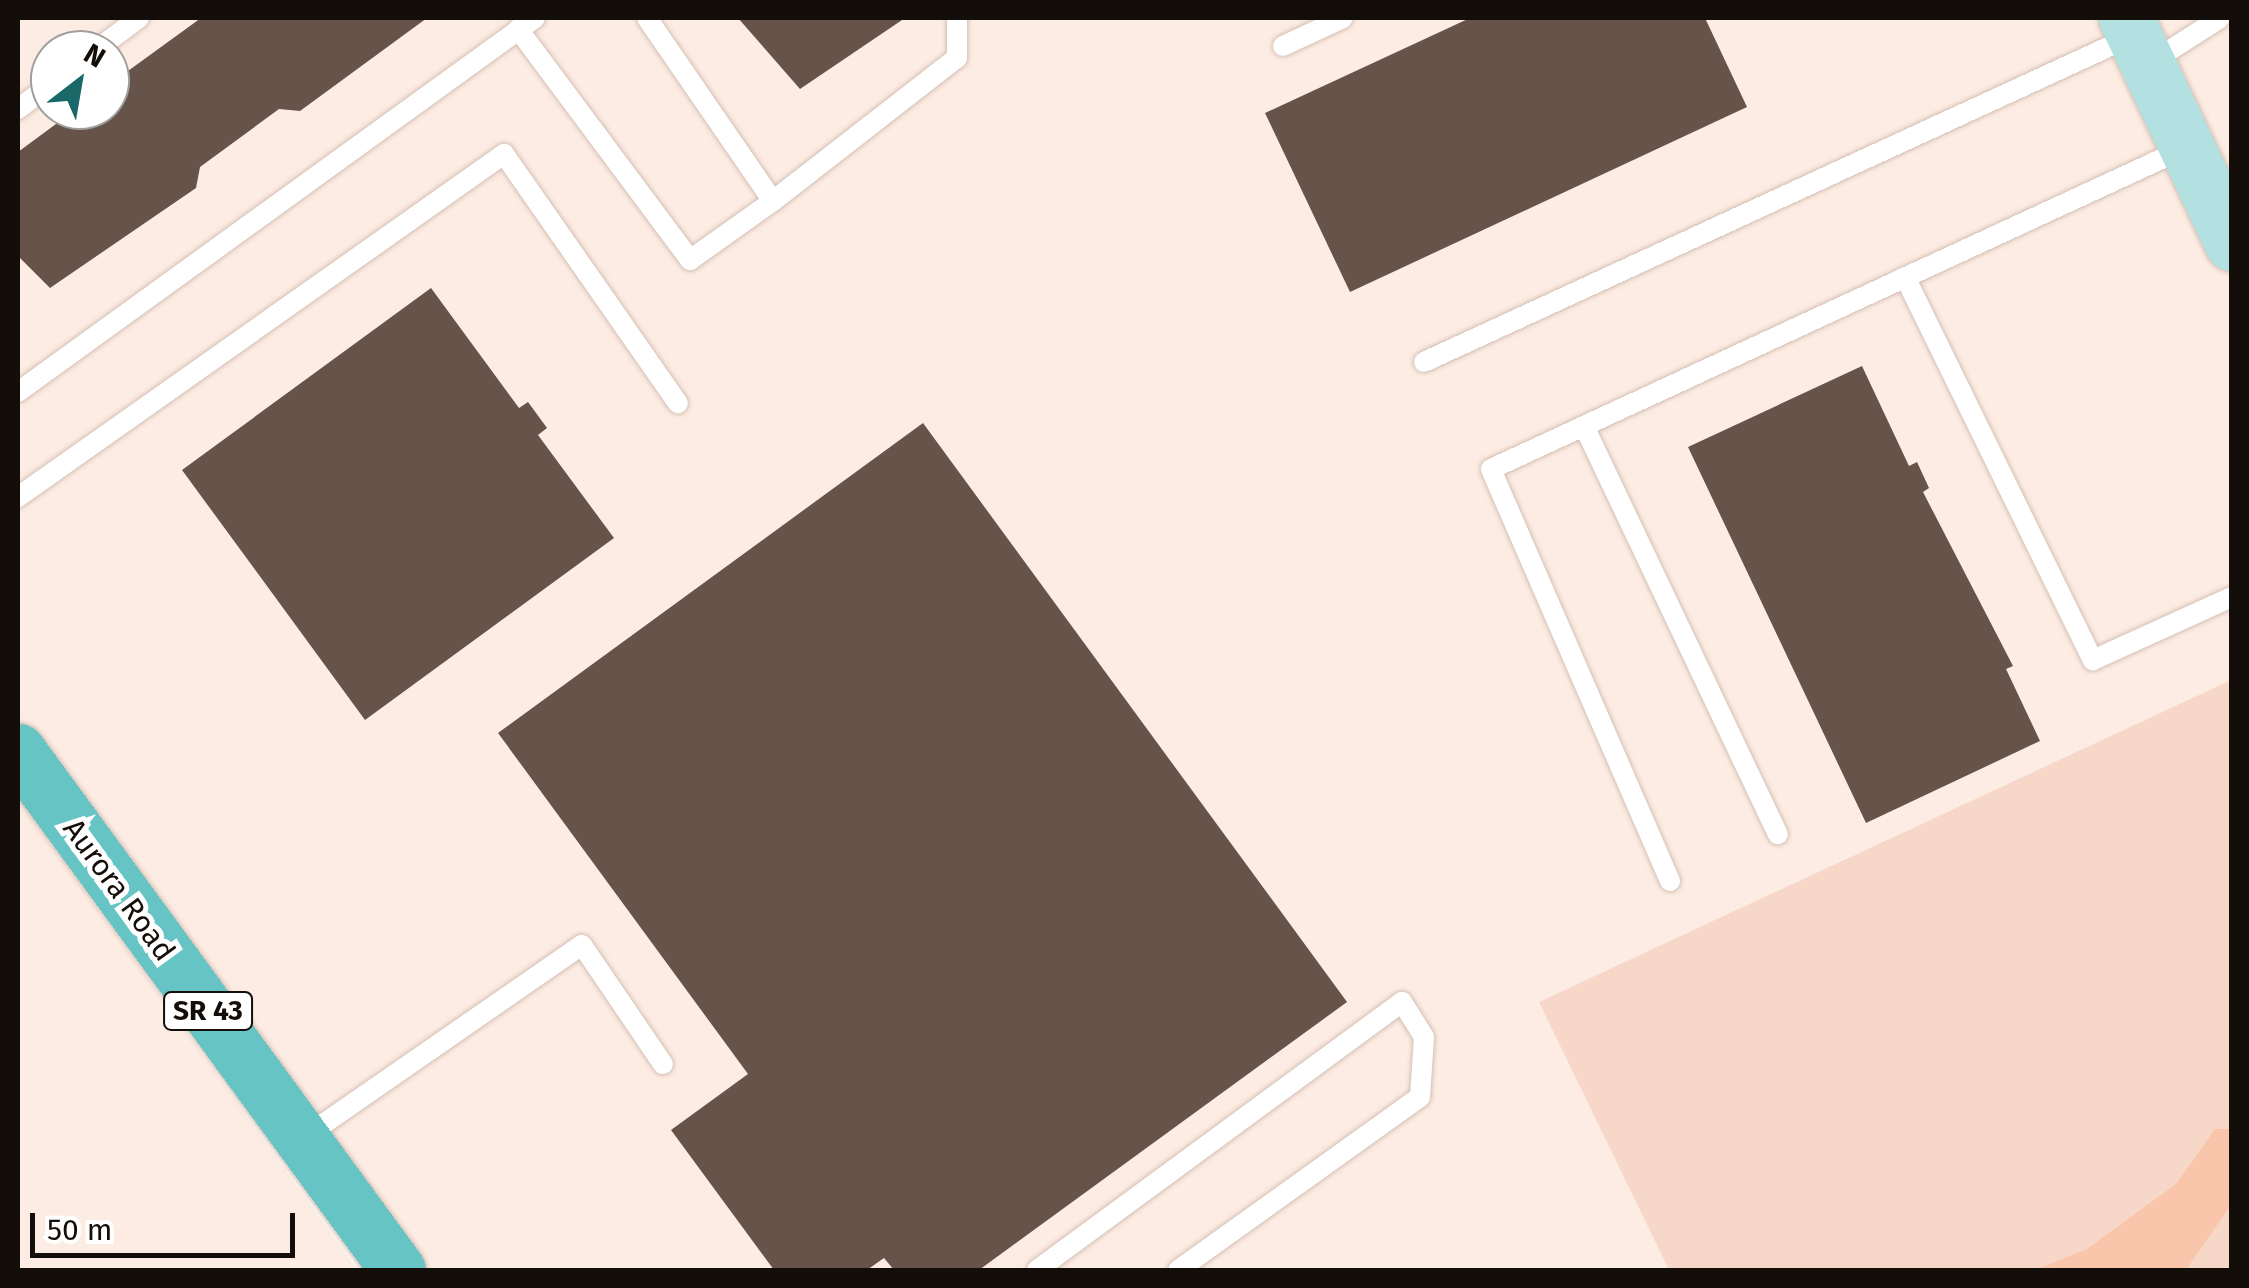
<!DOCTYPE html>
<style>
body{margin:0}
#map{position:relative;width:2249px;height:1288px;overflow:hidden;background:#fdf9f6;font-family:"Fira Sans",sans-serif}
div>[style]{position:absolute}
.built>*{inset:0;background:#fdece3}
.green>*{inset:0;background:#f6d7c8}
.water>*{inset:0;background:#f9c6ac}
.building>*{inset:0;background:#66544b}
.roads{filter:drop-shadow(0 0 2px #d4c0b5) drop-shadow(0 0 2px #d4c0b5)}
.lane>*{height:20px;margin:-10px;padding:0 10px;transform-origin:10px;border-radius:10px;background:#fff}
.secondary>*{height:55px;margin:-27.5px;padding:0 27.5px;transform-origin:27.5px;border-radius:27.5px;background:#b3e1e1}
.primary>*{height:55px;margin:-27.5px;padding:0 27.5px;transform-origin:27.5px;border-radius:27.5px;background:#67c4c4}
span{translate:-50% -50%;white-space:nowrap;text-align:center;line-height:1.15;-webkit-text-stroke:10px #fff;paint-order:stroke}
.shield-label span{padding:2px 8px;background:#fff;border:2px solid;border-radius:8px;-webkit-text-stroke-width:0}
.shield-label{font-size:28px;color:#140e0a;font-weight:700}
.street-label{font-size:30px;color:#140e0a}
.frame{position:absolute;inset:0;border:20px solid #140e0a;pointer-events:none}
.north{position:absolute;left:30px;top:30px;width:100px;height:100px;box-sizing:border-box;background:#fff;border:2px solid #a19f9d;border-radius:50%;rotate:31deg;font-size:28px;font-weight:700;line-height:40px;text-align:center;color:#140e0a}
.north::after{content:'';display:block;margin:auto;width:35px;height:45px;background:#1b6868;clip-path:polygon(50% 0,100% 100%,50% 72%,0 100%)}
.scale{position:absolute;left:30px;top:1213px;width:265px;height:45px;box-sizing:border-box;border:5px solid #140e0a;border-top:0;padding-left:12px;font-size:30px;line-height:35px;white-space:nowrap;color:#140e0a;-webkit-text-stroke:8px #fff;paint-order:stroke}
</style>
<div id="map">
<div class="built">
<div style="clip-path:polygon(evenodd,18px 18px,2231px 18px,2231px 680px,1540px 1002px,1669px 1270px,398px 1270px,18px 751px,18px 18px,50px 50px,110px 50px,110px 110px,50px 110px,50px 50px)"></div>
<div style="clip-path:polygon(18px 798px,357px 1270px,18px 1270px)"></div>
</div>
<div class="green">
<div style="clip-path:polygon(2231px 680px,2231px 1270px,1669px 1270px,1539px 1002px)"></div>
</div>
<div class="water">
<div style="clip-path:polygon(2215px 1129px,2231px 1129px,2231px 1205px,2186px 1270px,2035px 1270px,2087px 1249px,2176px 1184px)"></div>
</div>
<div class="building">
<div style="clip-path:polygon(201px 18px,427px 18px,300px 111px,279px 109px,200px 167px,196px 188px,50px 288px,18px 256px,18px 152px,75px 110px,110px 110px,110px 84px)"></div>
<div style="clip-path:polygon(738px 18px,905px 18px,800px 89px)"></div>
<div style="clip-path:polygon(1470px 18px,1705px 18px,1747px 107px,1350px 292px,1265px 113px)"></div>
<div style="clip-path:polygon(431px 288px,519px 408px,528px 402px,547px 428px,538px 435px,614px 538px,365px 720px,182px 470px)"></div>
<div style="clip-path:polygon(1862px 366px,1909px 466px,1917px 462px,1929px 488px,1923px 492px,2013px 666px,2006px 669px,2040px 741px,1866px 823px,1688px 447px)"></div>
<div style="clip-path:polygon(923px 423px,1347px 1002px,979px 1270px,894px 1270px,884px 1258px,867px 1270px,774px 1270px,671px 1130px,748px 1074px,498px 733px)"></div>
</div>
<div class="roads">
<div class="lane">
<div style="left:647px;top:18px;width:222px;rotate:55.5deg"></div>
<div style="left:773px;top:201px;width:233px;rotate:-37.9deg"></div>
<div style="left:957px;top:58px;width:40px;rotate:-90deg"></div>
<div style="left:518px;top:29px;width:288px;rotate:53.3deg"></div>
<div style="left:690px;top:260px;width:102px;rotate:-35.4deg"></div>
<div style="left:1283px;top:46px;width:66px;rotate:-25deg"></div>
<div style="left:96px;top:50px;width:54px;rotate:-36.7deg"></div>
<div style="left:2150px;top:63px;width:83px;rotate:-32.7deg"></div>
<div style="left:18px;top:109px;width:40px;rotate:-37deg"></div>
<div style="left:1905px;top:277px;width:427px;rotate:63.9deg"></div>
<div style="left:2093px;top:660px;width:153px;rotate:-24.4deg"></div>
<div style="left:1424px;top:362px;width:779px;rotate:-24.72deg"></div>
<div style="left:18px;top:392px;width:638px;rotate:-35.88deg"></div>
<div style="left:1584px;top:426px;width:452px;rotate:64.6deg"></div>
<div style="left:18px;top:497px;width:595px;rotate:-35.21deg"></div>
<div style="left:504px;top:154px;width:304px;rotate:55.1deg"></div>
<div style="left:1670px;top:881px;width:449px;rotate:-113.5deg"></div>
<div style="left:1491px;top:469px;width:765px;rotate:-24.82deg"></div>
<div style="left:303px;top:1138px;width:339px;rotate:-34.7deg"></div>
<div style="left:582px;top:945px;width:144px;rotate:55.8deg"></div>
<div style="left:1037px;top:1270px;width:453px;rotate:-36.3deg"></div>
<div style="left:1402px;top:1002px;width:41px;rotate:57.8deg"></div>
<div style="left:1424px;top:1037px;width:60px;rotate:93.8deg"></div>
<div style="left:1420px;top:1097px;width:297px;rotate:144.4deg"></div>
</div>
<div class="secondary">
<div style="left:2126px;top:18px;width:249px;rotate:64.8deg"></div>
</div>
<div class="primary">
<div style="left:18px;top:751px;width:643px;rotate:53.79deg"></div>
</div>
</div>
<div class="shield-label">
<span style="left:208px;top:1011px">SR 43</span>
</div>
<div class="street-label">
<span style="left:119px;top:890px;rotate:54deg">Aurora Road</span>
</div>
<div class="frame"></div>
<div class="north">N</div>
<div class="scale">50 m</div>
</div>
